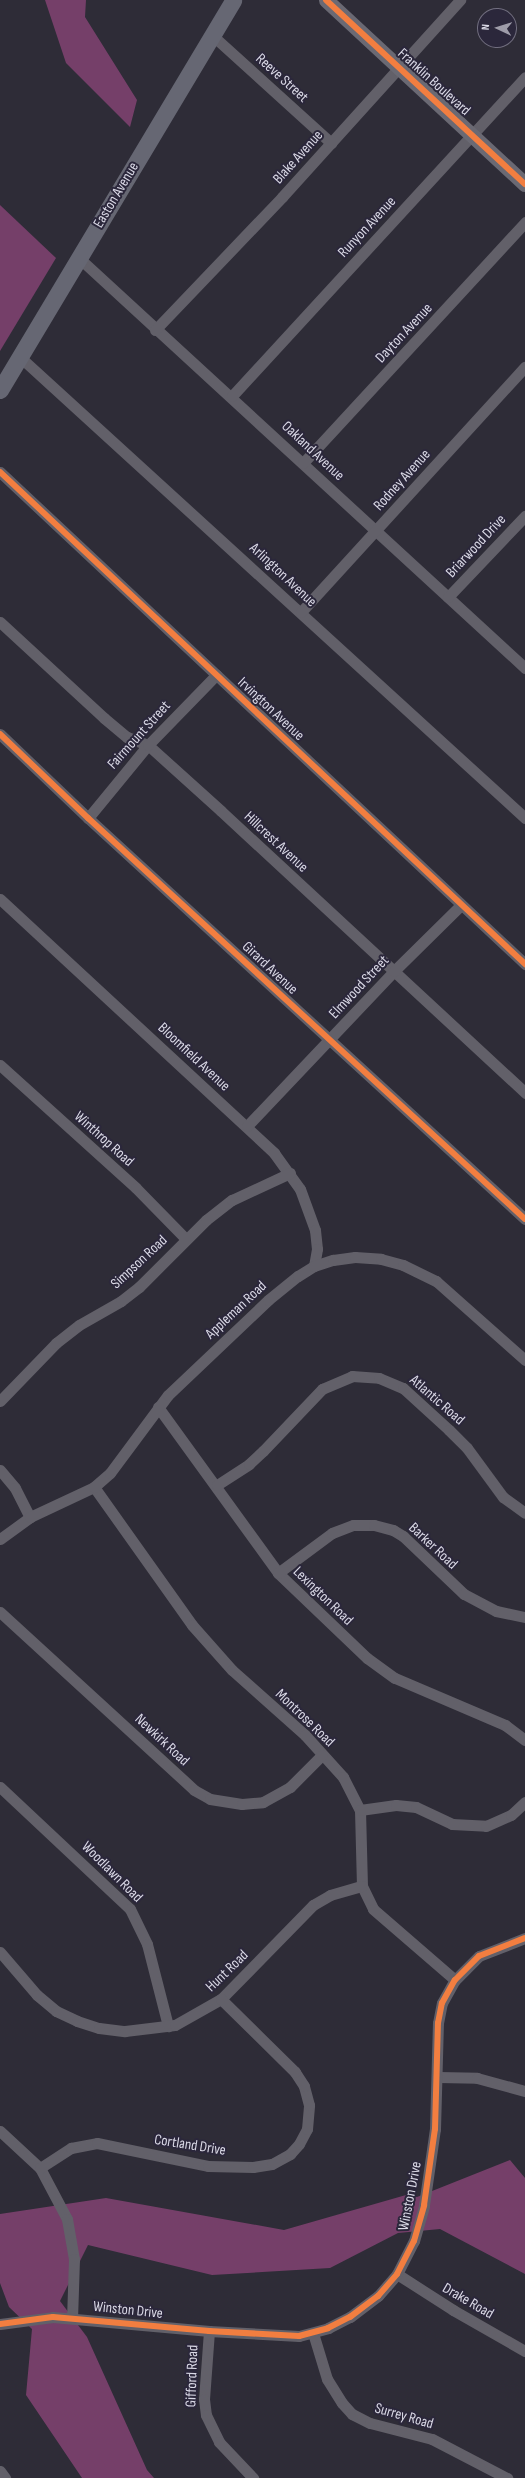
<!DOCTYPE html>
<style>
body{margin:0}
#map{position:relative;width:525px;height:2478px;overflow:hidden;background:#2e2c37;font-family:"Sofia Sans Condensed",sans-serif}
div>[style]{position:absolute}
.forest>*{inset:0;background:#753f69}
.street>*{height:11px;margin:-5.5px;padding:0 5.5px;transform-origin:5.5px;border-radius:5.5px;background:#626069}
.secondary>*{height:15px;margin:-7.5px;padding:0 7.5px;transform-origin:7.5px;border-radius:7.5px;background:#6a6973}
.primary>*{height:17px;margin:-8.5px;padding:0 8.5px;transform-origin:8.5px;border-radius:8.5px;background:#666773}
.cycleway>*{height:6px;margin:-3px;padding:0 3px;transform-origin:3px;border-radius:3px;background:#f27e40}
span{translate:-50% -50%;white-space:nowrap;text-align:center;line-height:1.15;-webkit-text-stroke:4px #2b273b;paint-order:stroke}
.street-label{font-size:15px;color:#dad9e6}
.north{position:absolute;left:477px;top:8px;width:40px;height:40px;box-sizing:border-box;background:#2b273b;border:1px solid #716e7f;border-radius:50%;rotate:274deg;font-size:11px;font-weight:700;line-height:16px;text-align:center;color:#dad9e6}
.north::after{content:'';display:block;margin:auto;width:14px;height:18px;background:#9e9ca9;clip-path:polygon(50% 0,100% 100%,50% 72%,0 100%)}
</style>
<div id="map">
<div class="forest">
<div style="clip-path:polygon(45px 0,86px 0,85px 17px,137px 100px,130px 127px,66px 63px)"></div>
<div style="clip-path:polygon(0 205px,56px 258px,0 351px)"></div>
<div style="clip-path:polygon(510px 2160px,525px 2178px,525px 2274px,440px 2229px,398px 2233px,330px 2268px,212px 2275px,88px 2245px,60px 2301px,87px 2337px,147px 2470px,154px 2478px,82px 2478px,26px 2395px,32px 2329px,9px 2307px,0 2283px,0 2214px,106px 2198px,284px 2230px,406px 2195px,417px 2197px)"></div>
</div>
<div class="street">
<div style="left:212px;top:35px;width:161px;rotate:42.2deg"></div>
<div style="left:79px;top:258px;width:606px;rotate:42.59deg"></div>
<div style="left:155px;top:330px;width:184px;rotate:-46.3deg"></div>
<div style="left:282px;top:197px;width:266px;rotate:-47.9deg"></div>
<div style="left:20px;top:357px;width:684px;rotate:42.39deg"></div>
<div style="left:232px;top:396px;width:433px;rotate:-47.4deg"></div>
<div style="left:303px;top:463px;width:328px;rotate:-47.3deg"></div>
<div style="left:0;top:472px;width:720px;rotate:43.14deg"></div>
<div style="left:448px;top:597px;width:112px;rotate:-46.5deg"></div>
<div style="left:301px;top:612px;width:332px;rotate:-47.6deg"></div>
<div style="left:0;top:622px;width:142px;rotate:42.7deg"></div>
<div style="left:104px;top:718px;width:30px;rotate:40deg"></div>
<div style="left:127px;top:737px;width:22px;rotate:21deg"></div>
<div style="left:148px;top:745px;width:98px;rotate:42.1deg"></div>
<div style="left:221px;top:811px;width:415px;rotate:42.8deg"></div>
<div style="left:0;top:734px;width:122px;rotate:43.7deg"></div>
<div style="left:88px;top:818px;width:593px;rotate:42.54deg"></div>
<div style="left:88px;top:818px;width:94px;rotate:-50.6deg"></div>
<div style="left:148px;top:745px;width:98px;rotate:-45.8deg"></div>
<div style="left:0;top:899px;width:374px;rotate:42.8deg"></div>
<div style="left:274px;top:1153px;width:44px;rotate:54.2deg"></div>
<div style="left:300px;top:1189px;width:44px;rotate:69.9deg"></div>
<div style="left:315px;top:1230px;width:19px;rotate:84deg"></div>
<div style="left:317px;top:1249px;width:17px;rotate:100deg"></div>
<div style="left:0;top:1065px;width:183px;rotate:42.1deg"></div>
<div style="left:136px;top:1188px;width:71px;rotate:45.6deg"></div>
<div style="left:247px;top:1126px;width:214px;rotate:-46.5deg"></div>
<div style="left:394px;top:971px;width:94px;rotate:-44.6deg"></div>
<div style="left:0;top:1401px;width:81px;rotate:-46deg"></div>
<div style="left:56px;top:1343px;width:29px;rotate:-38deg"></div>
<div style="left:79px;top:1325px;width:48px;rotate:-29.7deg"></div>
<div style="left:121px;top:1301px;width:23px;rotate:-38deg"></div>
<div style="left:139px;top:1287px;width:95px;rotate:-45deg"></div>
<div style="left:206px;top:1220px;width:33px;rotate:-38deg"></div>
<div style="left:232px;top:1200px;width:64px;rotate:-25deg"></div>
<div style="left:158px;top:1407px;width:205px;rotate:54.1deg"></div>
<div style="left:278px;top:1573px;width:123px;rotate:43.7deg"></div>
<div style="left:367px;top:1658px;width:34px;rotate:36deg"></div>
<div style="left:395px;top:1678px;width:120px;rotate:23.1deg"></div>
<div style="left:505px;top:1725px;width:25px;rotate:37deg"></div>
<div style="left:0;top:1470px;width:23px;rotate:50deg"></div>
<div style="left:15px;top:1488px;width:33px;rotate:63deg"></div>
<div style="left:217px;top:1485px;width:38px;rotate:-33deg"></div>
<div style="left:249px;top:1464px;width:19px;rotate:-43deg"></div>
<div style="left:263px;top:1451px;width:86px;rotate:-46.4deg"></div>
<div style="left:322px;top:1389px;width:33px;rotate:-23deg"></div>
<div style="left:352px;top:1376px;width:27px;rotate:4deg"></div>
<div style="left:379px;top:1378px;width:26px;rotate:23deg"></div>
<div style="left:403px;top:1388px;width:62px;rotate:42.4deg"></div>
<div style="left:449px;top:1430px;width:25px;rotate:45deg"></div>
<div style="left:467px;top:1448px;width:61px;rotate:53.7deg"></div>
<div style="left:503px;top:1497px;width:27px;rotate:36deg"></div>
<div style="left:94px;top:1487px;width:169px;rotate:54.6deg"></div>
<div style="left:192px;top:1625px;width:60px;rotate:48.4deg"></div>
<div style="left:232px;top:1670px;width:98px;rotate:41.7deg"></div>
<div style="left:305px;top:1735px;width:57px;rotate:47.9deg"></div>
<div style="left:343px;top:1777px;width:37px;rotate:63deg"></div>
<div style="left:360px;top:1810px;width:76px;rotate:88.5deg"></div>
<div style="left:362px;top:1886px;width:25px;rotate:64deg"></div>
<div style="left:373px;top:1909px;width:108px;rotate:40.9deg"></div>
<div style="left:0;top:1539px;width:37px;rotate:-36deg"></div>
<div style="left:30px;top:1517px;width:71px;rotate:-25.1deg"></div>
<div style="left:94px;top:1487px;width:21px;rotate:-41deg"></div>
<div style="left:110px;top:1473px;width:97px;rotate:-53.4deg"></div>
<div style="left:168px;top:1395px;width:138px;rotate:-43.5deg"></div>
<div style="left:268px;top:1300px;width:38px;rotate:-39deg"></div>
<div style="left:298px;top:1276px;width:19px;rotate:-32deg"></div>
<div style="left:314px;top:1266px;width:20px;rotate:-18deg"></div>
<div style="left:333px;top:1260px;width:22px;rotate:-8deg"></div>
<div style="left:355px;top:1257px;width:26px;rotate:4deg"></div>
<div style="left:381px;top:1259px;width:23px;rotate:15deg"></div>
<div style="left:403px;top:1265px;width:37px;rotate:26deg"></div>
<div style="left:436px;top:1281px;width:119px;rotate:41.6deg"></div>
<div style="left:278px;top:1573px;width:67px;rotate:-36.5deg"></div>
<div style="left:332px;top:1533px;width:22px;rotate:-21deg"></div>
<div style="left:353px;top:1525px;width:21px"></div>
<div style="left:374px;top:1525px;width:20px;rotate:15deg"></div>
<div style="left:393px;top:1530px;width:12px;rotate:31deg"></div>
<div style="left:403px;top:1536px;width:84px;rotate:43.6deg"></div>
<div style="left:464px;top:1594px;width:36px;rotate:28deg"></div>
<div style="left:496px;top:1611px;width:30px;rotate:12deg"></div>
<div style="left:0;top:1612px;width:263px;rotate:42.5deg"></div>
<div style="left:194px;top:1790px;width:18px;rotate:29deg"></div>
<div style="left:210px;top:1799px;width:32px;rotate:9deg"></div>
<div style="left:242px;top:1804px;width:21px;rotate:-5deg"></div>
<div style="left:263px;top:1802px;width:31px;rotate:-29deg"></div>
<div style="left:290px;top:1787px;width:45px;rotate:-45deg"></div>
<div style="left:0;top:1787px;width:178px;rotate:43.2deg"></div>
<div style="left:130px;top:1909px;width:39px;rotate:64deg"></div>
<div style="left:147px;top:1944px;width:85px;rotate:75.6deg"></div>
<div style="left:360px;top:1810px;width:36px;rotate:-8deg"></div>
<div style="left:396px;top:1805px;width:20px;rotate:6deg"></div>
<div style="left:416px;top:1807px;width:40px;rotate:25deg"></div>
<div style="left:452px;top:1824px;width:34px;rotate:3deg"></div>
<div style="left:486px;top:1826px;width:27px;rotate:-24deg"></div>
<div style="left:511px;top:1815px;width:19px;rotate:-43deg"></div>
<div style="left:0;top:1952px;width:57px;rotate:49.3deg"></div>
<div style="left:37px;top:1995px;width:25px;rotate:40deg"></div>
<div style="left:56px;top:2011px;width:23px;rotate:25deg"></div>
<div style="left:77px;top:2021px;width:23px;rotate:18deg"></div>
<div style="left:99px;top:2028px;width:26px;rotate:7deg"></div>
<div style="left:125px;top:2031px;width:50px;rotate:-6.8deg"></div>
<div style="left:175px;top:2025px;width:53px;rotate:-29.5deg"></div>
<div style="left:221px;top:1999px;width:132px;rotate:-45.6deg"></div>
<div style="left:313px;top:1905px;width:20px;rotate:-30deg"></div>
<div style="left:330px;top:1895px;width:33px;rotate:-16deg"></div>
<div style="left:438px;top:2077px;width:39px;rotate:1deg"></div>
<div style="left:477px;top:2078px;width:50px;rotate:15.2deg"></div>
<div style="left:0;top:2131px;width:54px;rotate:42.8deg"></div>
<div style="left:40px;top:2168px;width:58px;rotate:62.1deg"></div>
<div style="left:67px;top:2219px;width:41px;rotate:80.1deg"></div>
<div style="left:74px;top:2259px;width:59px;rotate:91.9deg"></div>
<div style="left:40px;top:2168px;width:37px;rotate:-33deg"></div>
<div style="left:71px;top:2148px;width:26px;rotate:-11deg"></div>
<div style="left:97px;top:2143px;width:113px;rotate:11.7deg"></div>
<div style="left:208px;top:2166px;width:45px;rotate:1.3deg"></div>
<div style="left:253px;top:2167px;width:19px;rotate:-9deg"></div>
<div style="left:272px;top:2164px;width:21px;rotate:-29deg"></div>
<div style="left:290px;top:2154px;width:13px;rotate:-48deg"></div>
<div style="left:299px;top:2144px;width:17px;rotate:-62deg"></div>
<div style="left:307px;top:2129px;width:24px;rotate:-85deg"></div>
<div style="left:309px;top:2105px;width:20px;rotate:-105deg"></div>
<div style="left:304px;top:2086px;width:17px;rotate:-123deg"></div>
<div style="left:295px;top:2072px;width:104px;rotate:-135.4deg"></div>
<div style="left:397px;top:2274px;width:67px;rotate:32.7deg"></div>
<div style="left:453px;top:2310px;width:83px;rotate:29.7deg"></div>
<div style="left:0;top:2324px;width:53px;rotate:-7.5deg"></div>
<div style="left:53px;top:2317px;width:157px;rotate:5.1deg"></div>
<div style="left:209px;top:2331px;width:90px;rotate:3.2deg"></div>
<div style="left:299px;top:2336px;width:30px;rotate:-15deg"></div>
<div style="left:328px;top:2328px;width:25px;rotate:-27deg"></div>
<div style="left:350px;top:2317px;width:35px;rotate:-37deg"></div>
<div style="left:378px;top:2296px;width:29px;rotate:-49deg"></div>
<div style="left:397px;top:2274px;width:37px;rotate:-63deg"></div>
<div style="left:414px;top:2241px;width:37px;rotate:-74deg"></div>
<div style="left:424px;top:2205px;width:77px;rotate:-81.8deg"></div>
<div style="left:435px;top:2129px;width:106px;rotate:-88.4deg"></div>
<div style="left:438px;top:2023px;width:20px;rotate:-79deg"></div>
<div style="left:442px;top:2003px;width:26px;rotate:-61deg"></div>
<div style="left:455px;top:1980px;width:34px;rotate:-45deg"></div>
<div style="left:479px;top:1956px;width:49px;rotate:-21.4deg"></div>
<div style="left:209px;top:2331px;width:68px;rotate:94.2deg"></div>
<div style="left:204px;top:2399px;width:16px;rotate:83deg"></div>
<div style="left:206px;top:2415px;width:30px;rotate:64deg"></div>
<div style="left:219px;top:2442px;width:50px;rotate:46.6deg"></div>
<div style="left:313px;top:2333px;width:48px;rotate:73.1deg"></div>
<div style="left:327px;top:2379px;width:28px;rotate:58deg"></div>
<div style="left:342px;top:2403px;width:15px;rotate:48deg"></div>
<div style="left:352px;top:2414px;width:20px;rotate:27deg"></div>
<div style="left:370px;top:2423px;width:64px;rotate:14.5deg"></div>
<div style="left:432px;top:2439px;width:85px;rotate:27.5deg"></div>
<div style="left:0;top:2471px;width:9px;rotate:54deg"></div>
</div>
<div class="secondary">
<div style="left:326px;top:0;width:271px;rotate:42.8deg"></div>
</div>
<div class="primary">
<div style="left:0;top:390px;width:454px;rotate:-59.1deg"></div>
</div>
<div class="cycleway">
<div style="left:326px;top:0;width:271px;rotate:42.8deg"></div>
<div style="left:0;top:472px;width:720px;rotate:43.14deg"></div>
<div style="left:0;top:734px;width:122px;rotate:43.7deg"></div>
<div style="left:88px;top:818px;width:593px;rotate:42.54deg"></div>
<div style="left:0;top:2324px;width:53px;rotate:-7.5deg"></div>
<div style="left:53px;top:2317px;width:157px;rotate:5.1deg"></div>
<div style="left:209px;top:2331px;width:90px;rotate:3.2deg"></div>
<div style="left:299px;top:2336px;width:30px;rotate:-15deg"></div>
<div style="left:328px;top:2328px;width:25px;rotate:-27deg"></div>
<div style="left:350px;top:2317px;width:35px;rotate:-37deg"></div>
<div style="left:378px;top:2296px;width:29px;rotate:-49deg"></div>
<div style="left:397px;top:2274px;width:37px;rotate:-63deg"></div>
<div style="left:414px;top:2241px;width:37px;rotate:-74deg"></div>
<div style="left:424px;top:2205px;width:77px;rotate:-81.8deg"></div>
<div style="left:435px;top:2129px;width:106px;rotate:-88.4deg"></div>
<div style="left:438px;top:2023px;width:20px;rotate:-79deg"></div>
<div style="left:442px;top:2003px;width:26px;rotate:-61deg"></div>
<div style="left:455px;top:1980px;width:34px;rotate:-45deg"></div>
<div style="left:479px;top:1956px;width:49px;rotate:-21.4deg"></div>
</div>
<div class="street-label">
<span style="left:282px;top:78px;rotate:42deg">Reeve Street</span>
<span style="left:434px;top:82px;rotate:42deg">Franklin Boulevard</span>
<span style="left:298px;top:157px;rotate:-48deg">Blake Avenue</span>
<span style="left:116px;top:195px;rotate:-59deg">Easton Avenue</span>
<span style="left:367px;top:227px;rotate:-47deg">Runyon Avenue</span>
<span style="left:404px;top:333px;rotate:-47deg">Dayton Avenue</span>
<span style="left:313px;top:451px;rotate:43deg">Oakland Avenue</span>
<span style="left:402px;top:480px;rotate:-48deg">Rodney Avenue</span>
<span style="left:476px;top:546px;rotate:-47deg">Briarwood Drive</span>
<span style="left:283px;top:575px;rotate:43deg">Arlington Avenue</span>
<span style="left:271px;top:709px;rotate:43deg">Irvington Avenue</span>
<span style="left:139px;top:735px;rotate:-48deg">Fairmount Street</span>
<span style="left:276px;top:842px;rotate:43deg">Hillcrest Avenue</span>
<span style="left:270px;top:968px;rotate:43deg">Girard Avenue</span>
<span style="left:359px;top:987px;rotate:-47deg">Elmwood Street</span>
<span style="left:194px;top:1057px;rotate:43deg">Bloomfield Avenue</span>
<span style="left:104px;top:1139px;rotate:42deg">Winthrop Road</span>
<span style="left:139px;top:1262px;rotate:-43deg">Simpson Road</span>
<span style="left:236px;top:1310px;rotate:-43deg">Appleman Road</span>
<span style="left:437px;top:1400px;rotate:41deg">Atlantic Road</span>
<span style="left:433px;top:1546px;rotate:43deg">Barker Road</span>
<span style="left:323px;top:1596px;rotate:44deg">Lexington Road</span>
<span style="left:305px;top:1718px;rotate:44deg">Montrose Road</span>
<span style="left:162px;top:1740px;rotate:43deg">Newkirk Road</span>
<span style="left:112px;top:1872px;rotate:45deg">Woodlawn Road</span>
<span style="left:227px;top:1971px;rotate:-44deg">Hunt Road</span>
<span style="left:190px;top:2145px;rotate:9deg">Cortland Drive</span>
<span style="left:410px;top:2196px;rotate:-79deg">Winston Drive</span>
<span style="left:468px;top:2301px;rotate:30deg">Drake Road</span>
<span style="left:128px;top:2310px;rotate:6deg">Winston Drive</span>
<span style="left:192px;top:2376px;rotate:-88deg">Gifford Road</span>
<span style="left:404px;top:2416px;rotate:16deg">Surrey Road</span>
</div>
<div class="north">N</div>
</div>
